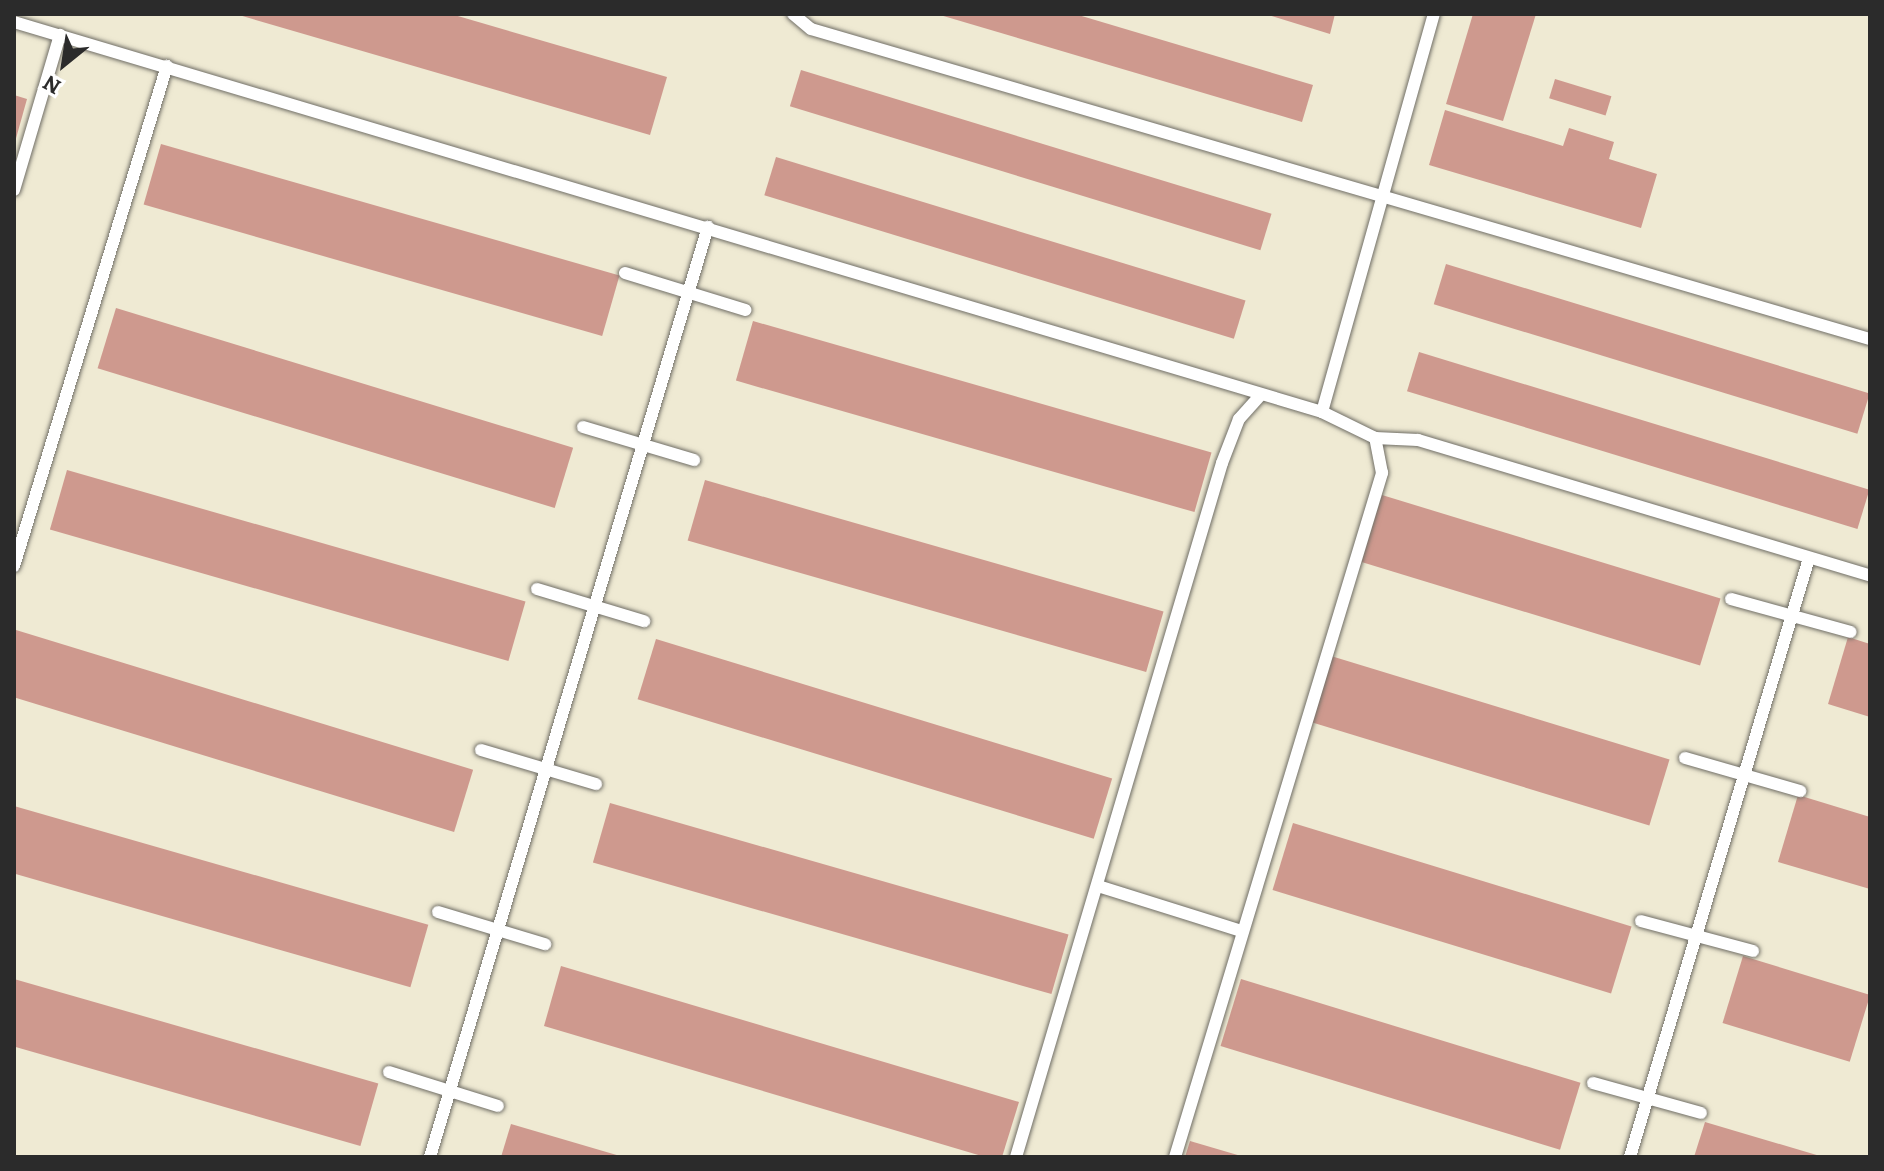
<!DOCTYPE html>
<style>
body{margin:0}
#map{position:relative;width:1884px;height:1171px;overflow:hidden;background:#efead3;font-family:Alegreya,serif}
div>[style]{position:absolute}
.building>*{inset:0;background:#ce998e;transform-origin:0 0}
.roads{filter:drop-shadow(0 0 2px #706e66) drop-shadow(0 0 2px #706e66)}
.lane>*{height:12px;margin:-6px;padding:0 6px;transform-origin:6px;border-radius:6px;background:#fff}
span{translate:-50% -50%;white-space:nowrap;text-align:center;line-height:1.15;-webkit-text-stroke:6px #fff;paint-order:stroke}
.frame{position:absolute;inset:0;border:16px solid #2b2b2b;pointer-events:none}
.north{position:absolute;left:24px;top:24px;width:80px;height:80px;-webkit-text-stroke:6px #fff;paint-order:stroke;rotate:210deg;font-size:22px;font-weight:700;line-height:32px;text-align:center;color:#2b2b2b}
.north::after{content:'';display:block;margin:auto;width:28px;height:36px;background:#2b2b2b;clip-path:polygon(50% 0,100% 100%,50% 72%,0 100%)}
</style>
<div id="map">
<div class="building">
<div style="clip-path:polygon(451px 14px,667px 77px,650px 135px,239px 15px)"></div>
<div style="clip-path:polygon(1075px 14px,1313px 85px,1302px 122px,940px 15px)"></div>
<div style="clip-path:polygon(1265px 14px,1335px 14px,1330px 34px)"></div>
<div style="clip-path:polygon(1473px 14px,1536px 14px,1503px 121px,1446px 104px)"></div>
<div style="left:801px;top:70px;width:492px;height:38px;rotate:17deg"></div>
<div style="left:1555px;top:79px;width:59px;height:20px;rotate:17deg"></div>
<div style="clip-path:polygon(14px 95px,27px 99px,15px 142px,14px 142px)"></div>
<div style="clip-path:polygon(1445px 110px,1563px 146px,1569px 128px,1614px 142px,1609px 159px,1657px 174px,1641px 228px,1429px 165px)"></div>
<div style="left:161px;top:144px;width:477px;height:63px;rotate:16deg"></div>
<div style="left:776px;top:157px;width:491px;height:40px;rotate:17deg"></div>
<div style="left:1446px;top:264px;width:443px;height:42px;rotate:17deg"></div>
<div style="left:116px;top:308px;width:478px;height:63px;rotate:17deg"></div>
<div style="left:753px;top:321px;width:477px;height:62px;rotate:16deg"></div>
<div style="left:1419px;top:352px;width:471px;height:41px;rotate:17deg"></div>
<div style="left:67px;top:470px;width:477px;height:62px;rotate:16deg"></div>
<div style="left:705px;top:480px;width:477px;height:63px;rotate:16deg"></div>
<div style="left:1382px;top:495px;width:354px;height:70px;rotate:17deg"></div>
<div style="left:16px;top:630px;width:478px;height:65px;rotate:17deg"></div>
<div style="clip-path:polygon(1848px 637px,1870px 644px,1870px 717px,1828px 704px)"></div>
<div style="left:656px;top:639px;width:477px;height:63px;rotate:17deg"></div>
<div style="left:1331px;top:656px;width:354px;height:69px;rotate:17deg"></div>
<div style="clip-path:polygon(1798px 795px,1870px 817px,1870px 889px,1778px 862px)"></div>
<div style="left:610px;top:803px;width:477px;height:62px;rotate:16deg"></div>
<div style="left:14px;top:806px;width:431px;height:65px;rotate:16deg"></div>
<div style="left:1293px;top:823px;width:354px;height:70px;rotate:17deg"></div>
<div style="left:1743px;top:956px;width:133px;height:70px;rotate:17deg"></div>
<div style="clip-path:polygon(561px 966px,1019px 1102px,1002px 1157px,985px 1157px,544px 1026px)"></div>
<div style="left:14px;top:979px;width:379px;height:65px;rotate:16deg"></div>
<div style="left:1241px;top:979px;width:355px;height:70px;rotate:17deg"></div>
<div style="clip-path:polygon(1705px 1122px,1820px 1156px,1820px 1157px,1694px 1157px)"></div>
<div style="clip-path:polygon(511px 1124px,620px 1156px,620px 1157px,501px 1157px)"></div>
<div style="clip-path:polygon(1190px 1141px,1241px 1156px,1241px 1157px,1185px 1157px)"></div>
</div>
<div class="roads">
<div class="lane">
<div style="left:793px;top:14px;width:23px;rotate:40deg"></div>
<div style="left:811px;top:29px;width:1103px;rotate:16.32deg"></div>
<div style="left:14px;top:22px;width:1365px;rotate:16.6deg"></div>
<div style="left:1322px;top:412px;width:59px;rotate:26.1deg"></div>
<div style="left:1375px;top:438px;width:43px;rotate:2.7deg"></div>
<div style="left:1418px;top:440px;width:472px;rotate:16.7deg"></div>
<div style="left:14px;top:190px;width:162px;rotate:-73.5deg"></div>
<div style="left:625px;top:273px;width:126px;rotate:17.1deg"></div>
<div style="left:1322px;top:412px;width:413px;rotate:-74.3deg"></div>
<div style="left:583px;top:427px;width:116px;rotate:16.6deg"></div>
<div style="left:14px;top:566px;width:523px;rotate:-72.99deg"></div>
<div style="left:537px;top:589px;width:112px;rotate:16.7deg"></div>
<div style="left:1731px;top:599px;width:124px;rotate:15.4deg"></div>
<div style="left:481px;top:750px;width:120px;rotate:16.5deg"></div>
<div style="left:1685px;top:758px;width:120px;rotate:16deg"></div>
<div style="left:1098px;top:886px;width:151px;rotate:17.4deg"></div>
<div style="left:438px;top:912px;width:112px;rotate:16.7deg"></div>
<div style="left:1641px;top:921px;width:116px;rotate:15deg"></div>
<div style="left:389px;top:1072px;width:114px;rotate:17.3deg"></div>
<div style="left:1593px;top:1083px;width:112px;rotate:15.5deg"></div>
<div style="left:430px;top:1157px;width:971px;rotate:-73.36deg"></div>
<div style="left:1016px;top:1157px;width:724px;rotate:-73.47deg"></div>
<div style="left:1222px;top:463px;width:47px;rotate:-68.9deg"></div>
<div style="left:1239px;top:419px;width:30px;rotate:-48deg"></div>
<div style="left:1175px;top:1157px;width:715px;rotate:-73.16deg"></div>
<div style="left:1382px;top:473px;width:36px;rotate:-101deg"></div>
<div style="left:1630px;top:1157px;width:625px;rotate:-73.36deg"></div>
</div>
</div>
<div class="frame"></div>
<div class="north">N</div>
</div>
